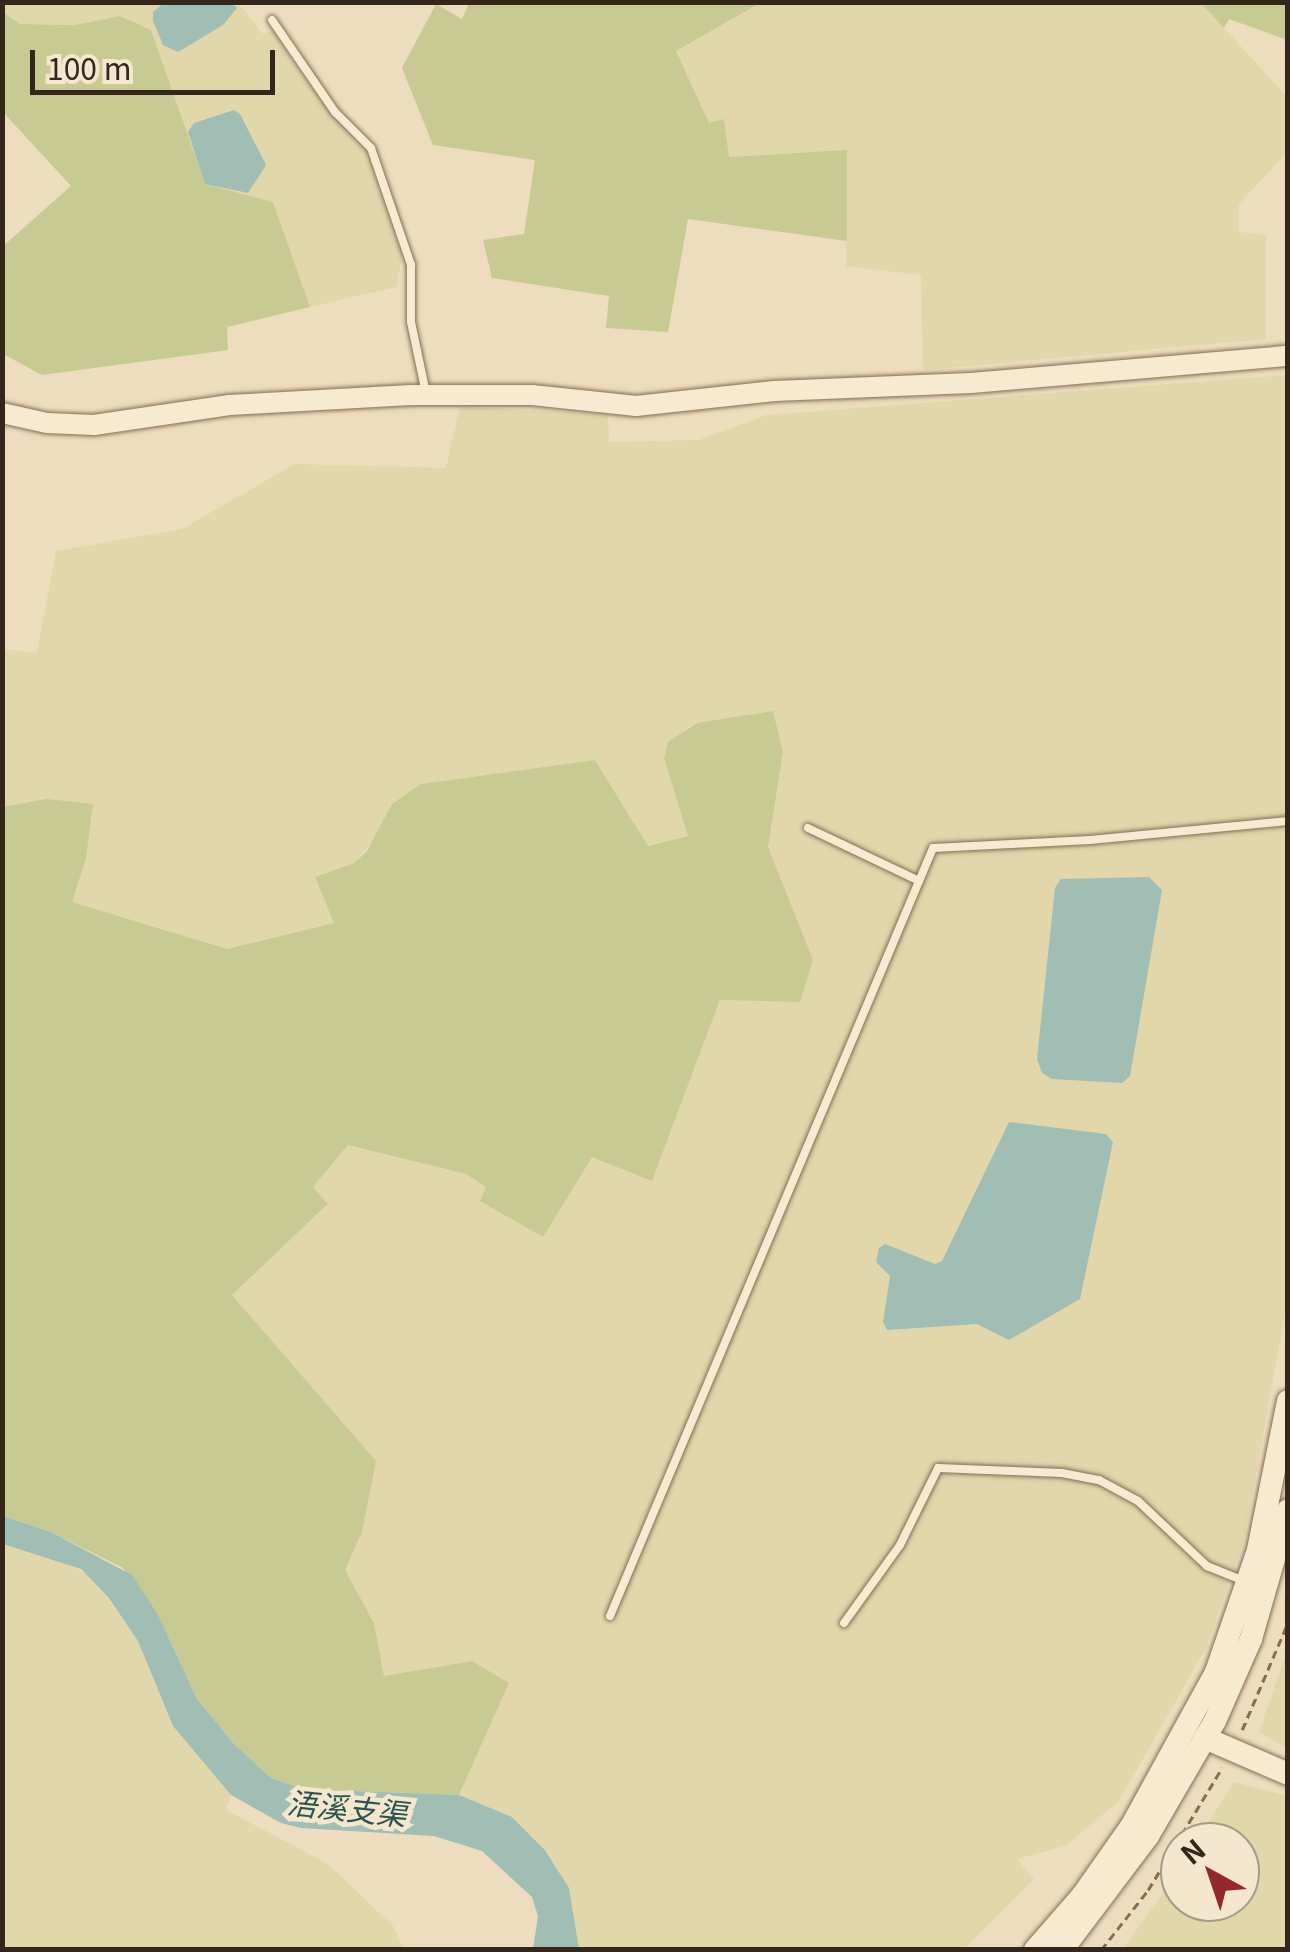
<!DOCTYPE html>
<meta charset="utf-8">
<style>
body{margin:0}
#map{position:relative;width:1290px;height:1952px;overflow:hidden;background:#eddcbd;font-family:Georgia,"Noto Sans SC",serif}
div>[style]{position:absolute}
.farmland>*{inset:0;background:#e2d6ab}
.green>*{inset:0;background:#c7ca92}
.water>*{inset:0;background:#a1beb4}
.path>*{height:2.5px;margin-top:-1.25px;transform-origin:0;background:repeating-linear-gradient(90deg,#846d57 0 8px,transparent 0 13px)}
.roads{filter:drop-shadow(0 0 2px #846d57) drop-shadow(0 0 2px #846d57)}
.service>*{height:8px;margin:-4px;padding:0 4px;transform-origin:4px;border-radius:4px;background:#f8ead0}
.tertiary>*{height:20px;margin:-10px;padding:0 10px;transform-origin:10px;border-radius:10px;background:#f8ead0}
.secondary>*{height:22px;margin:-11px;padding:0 11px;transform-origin:11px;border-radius:11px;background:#f8ead0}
span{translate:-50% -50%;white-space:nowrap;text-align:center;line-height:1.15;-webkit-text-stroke:9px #f4e7cd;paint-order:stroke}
.water-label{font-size:30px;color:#2a544f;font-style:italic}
.frame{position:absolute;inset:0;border:5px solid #34261b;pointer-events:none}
.north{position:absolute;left:1160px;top:1822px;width:100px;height:100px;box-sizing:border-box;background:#f4e7cd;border:2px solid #a79a86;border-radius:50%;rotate:320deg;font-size:28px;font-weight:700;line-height:40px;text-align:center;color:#34261b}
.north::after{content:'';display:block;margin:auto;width:35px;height:45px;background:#93272e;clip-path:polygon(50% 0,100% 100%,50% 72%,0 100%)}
.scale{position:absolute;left:30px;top:50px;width:245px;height:45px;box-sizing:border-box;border:5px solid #34261b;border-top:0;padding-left:12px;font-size:30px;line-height:35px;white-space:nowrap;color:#34261b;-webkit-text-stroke:8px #f4e7cd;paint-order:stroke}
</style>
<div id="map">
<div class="farmland">
<div style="clip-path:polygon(3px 2px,238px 3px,263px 34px,272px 31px,313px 90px,367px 152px,402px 255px,396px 287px,310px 307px,273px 202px,205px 184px,151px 30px,120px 16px,75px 25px,19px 24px,3px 12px)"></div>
<div style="clip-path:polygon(760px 3px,1201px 3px,1287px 97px,1287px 152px,1239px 204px,1239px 232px,1266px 235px,1266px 339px,923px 370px,921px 275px,846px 266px,847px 150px,729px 157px,724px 119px,709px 124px,676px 51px)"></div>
<div style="clip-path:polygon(1287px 375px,1287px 1302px,1244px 1540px,1206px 1648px,1119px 1801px,1065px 1846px,1017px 1859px,1034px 1879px,964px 1949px,579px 1949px,559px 1870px,545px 1850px,532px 1835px,459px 1795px,509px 1683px,472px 1661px,384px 1676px,374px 1623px,345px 1570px,362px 1532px,376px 1461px,232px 1295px,328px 1205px,313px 1187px,348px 1145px,466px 1174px,487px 1187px,480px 1201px,592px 1156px,652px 1181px,720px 1000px,800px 1002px,813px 960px,768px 847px,783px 752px,773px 711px,689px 726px,664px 758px,688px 836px,648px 846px,595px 760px,421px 784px,354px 863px,315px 878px,334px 923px,227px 949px,71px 902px,86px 858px,46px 799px,3px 807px,3px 649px,37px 653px,56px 551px,182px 529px,295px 464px,446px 468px,460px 407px,608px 414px,609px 442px,699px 440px,767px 415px)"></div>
<div style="clip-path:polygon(2px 1544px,64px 1562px,93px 1578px,138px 1641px,173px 1726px,231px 1795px,226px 1810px,328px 1864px,393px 1926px,404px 1949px,3px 1949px)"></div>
<div style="clip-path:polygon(1287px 1651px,1287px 1748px,1259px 1732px)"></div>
<div style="clip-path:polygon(1233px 1782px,1287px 1796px,1287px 1949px,1123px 1949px,1180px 1870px,1180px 1902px,1240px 1902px,1240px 1842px,1197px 1842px)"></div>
</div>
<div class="green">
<div style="clip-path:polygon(469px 3px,760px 3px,676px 51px,709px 123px,724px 119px,729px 157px,847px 150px,847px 241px,688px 219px,668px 332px,606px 328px,609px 296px,492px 278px,483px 240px,524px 234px,535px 160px,433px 145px,402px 68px,436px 4px,462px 19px)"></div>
<div style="clip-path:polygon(1201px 3px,1287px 3px,1287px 40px,1229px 19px,1224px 28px)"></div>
<div style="clip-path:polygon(3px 12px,20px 24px,75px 25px,120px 16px,151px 30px,205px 184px,273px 202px,310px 307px,227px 327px,228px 350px,42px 375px,3px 354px,2px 247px,71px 186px,3px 112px)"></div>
<div style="clip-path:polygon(773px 711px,783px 752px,768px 847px,813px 960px,800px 1002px,720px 1000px,652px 1181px,592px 1157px,543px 1237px,480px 1201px,486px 1187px,466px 1174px,348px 1145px,313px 1187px,328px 1204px,232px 1295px,376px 1461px,362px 1532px,345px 1570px,374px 1623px,384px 1676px,472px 1661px,509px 1683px,459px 1795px,303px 1789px,271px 1778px,234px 1744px,197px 1699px,158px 1615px,123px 1568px,51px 1532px,3px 1516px,2px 807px,46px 799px,93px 804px,86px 858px,72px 902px,227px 949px,334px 923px,315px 877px,354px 863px,367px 851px,392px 804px,421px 784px,595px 760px,648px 846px,688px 836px,664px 758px,668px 742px,697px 723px)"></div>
</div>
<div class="water">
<div style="clip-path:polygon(165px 2px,232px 3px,237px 8px,223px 25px,178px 52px,163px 45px,153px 21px,153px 12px)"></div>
<div style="clip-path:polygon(234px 110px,240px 114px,266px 165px,248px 193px,205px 184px,188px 132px,194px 123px)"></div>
<div style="clip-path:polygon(1149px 877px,1162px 890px,1130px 1076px,1122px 1083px,1052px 1079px,1042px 1073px,1037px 1059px,1055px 888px,1061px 879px)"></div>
<div style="clip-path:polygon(1009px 1122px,1106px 1134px,1113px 1142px,1080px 1299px,1009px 1340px,977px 1324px,887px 1330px,883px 1322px,890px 1276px,876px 1262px,879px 1248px,885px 1244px,935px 1264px,942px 1261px)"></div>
<div style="clip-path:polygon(3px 1516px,51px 1532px,132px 1575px,158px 1615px,197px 1699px,234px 1744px,271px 1778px,303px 1789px,459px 1795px,512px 1817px,545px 1850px,569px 1888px,579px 1949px,533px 1949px,538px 1916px,532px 1897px,482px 1851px,434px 1836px,301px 1828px,281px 1823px,231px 1795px,173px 1726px,138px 1641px,108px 1597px,81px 1569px,3px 1544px)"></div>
</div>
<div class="path">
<div style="left:1242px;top:1730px;width:117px;rotate:-66.9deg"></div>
<div style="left:1101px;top:1950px;width:76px;rotate:-51.9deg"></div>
<div style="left:1148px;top:1890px;width:143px;rotate:-58.8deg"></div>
</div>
<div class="roads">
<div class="service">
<div style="left:272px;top:20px;width:112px;rotate:55.6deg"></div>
<div style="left:335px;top:112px;width:51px;rotate:45deg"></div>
<div style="left:371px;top:148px;width:124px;rotate:71.1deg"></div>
<div style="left:411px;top:265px;width:57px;rotate:90deg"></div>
<div style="left:411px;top:322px;width:73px;rotate:78.1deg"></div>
<div style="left:808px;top:828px;width:123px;rotate:25.5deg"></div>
<div style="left:610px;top:1616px;width:833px;rotate:-67.19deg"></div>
<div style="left:933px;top:848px;width:157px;rotate:-2.9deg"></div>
<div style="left:1090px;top:840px;width:199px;rotate:-5.5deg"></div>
<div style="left:844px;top:1623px;width:96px;rotate:-54.3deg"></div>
<div style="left:900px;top:1545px;width:86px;rotate:-63.7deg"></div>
<div style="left:938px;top:1468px;width:124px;rotate:2.3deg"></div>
<div style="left:1062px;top:1473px;width:38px;rotate:11deg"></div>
<div style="left:1099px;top:1480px;width:44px;rotate:28.3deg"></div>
<div style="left:1138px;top:1501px;width:95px;rotate:43.3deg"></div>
<div style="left:1207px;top:1566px;width:38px;rotate:22deg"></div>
</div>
<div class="tertiary">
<div style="left:2px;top:413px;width:46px;rotate:12.5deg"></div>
<div style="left:47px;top:423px;width:47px;rotate:2.4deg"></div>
<div style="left:94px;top:425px;width:137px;rotate:-8.4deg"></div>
<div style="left:230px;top:405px;width:181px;rotate:-3.2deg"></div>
<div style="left:411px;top:395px;width:121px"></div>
<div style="left:532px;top:395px;width:105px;rotate:6deg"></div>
<div style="left:636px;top:406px;width:139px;rotate:-6.2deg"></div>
<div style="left:774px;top:391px;width:197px;rotate:-2.3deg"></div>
<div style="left:971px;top:383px;width:318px;rotate:-4.9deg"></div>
</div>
<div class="secondary">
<div style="left:1205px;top:1738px;width:90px;rotate:23.4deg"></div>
<div style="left:1035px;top:1950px;width:72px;rotate:-49deg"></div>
<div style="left:1082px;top:1896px;width:87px;rotate:-54.8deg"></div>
<div style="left:1132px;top:1825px;width:175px;rotate:-61.2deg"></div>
<div style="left:1216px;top:1672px;width:129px;rotate:-71deg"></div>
<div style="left:1258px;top:1550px;width:152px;rotate:-78.6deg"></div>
<div style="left:1062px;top:1950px;width:143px;rotate:-53deg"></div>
<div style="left:1148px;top:1836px;width:133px;rotate:-59.8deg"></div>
<div style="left:1215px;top:1721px;width:90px;rotate:-66.3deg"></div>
<div style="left:1251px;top:1639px;width:134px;rotate:-74deg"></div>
</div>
</div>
<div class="water-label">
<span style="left:347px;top:1807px;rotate:6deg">浯溪支渠</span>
</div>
<div class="frame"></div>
<div class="north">N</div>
<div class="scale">100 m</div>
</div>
